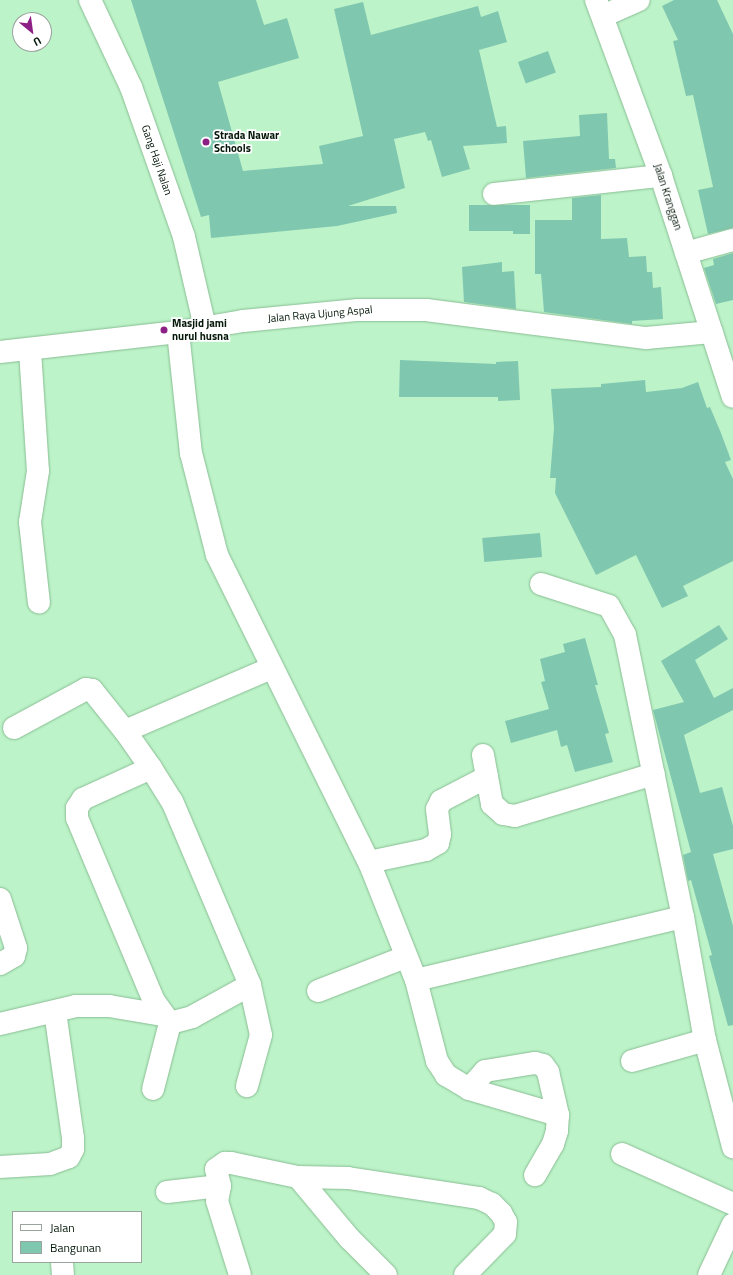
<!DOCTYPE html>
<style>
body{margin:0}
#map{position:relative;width:733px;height:1275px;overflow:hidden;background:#bdf3c8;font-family:"Titillium Web",sans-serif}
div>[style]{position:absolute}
.building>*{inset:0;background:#80c7b0;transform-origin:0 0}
.roads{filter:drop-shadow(0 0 1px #89bd94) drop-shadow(0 0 1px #89bd94)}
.minor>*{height:22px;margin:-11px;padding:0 11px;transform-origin:11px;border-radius:11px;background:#fff}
.major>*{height:22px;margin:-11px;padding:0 11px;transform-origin:11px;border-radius:11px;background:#fff}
.dots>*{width:11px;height:11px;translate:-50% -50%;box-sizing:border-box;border:2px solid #fff;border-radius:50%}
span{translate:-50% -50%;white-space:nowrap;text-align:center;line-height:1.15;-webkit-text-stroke:3.5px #fff;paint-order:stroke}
.poi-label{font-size:11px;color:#041809;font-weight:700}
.left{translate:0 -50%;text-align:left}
.street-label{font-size:11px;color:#041809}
.legend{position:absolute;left:12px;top:1211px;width:130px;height:52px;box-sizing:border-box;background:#fff;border:1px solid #9ba39d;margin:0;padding:5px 7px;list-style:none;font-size:12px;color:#041809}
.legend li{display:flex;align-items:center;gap:8px;height:20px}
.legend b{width:20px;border:1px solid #9ba39d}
.north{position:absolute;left:12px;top:12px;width:40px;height:40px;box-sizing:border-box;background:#fff;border:1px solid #9ba39d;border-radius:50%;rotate:151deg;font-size:11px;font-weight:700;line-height:16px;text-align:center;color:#041809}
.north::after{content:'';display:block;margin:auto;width:14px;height:18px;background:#8c2084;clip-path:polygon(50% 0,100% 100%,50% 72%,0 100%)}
</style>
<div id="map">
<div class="building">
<div style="clip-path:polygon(131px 0,256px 0,264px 25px,287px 18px,299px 58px,218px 82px,243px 171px,323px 164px,319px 146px,363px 136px,334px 9px,363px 2px,371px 35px,478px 6px,481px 17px,498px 11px,507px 42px,479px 50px,497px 127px,506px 126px,507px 143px,463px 146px,470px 169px,442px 177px,431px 140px,428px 141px,425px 132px,394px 139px,405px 188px,348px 206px,396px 206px,397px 213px,337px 226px,211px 238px,209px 215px,201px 217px)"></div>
<div style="clip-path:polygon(674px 0,717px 0,733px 34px,733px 228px,708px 234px,698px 190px,713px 187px,693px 95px,686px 96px,673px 41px,678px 40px,662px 6px)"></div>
<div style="left:548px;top:51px;width:23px;height:32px;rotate:70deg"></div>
<div style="clip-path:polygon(607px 113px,609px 159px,615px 159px,616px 168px,526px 178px,523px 141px,580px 136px,579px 115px)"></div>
<div style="clip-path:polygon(601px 195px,601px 239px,627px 238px,629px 257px,646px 256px,647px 272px,652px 272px,653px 288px,661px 287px,663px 319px,632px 321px,632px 324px,544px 312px,541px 274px,535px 274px,535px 220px,572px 220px,572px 198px)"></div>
<div style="clip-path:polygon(469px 205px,530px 205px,530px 234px,513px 234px,513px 231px,469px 231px)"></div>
<div style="clip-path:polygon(733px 253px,733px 300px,716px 304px,704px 268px,714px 265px,713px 259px)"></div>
<div style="clip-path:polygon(502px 262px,502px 272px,514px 271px,516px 309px,464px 302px,462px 267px)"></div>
<div style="clip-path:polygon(400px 360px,496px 364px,496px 362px,518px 361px,520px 400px,498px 401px,498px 397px,399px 397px)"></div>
<div style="clip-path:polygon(645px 380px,646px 392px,682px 388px,698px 382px,707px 408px,710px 407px,721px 433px,731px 460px,725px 462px,733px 479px,733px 561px,683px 586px,688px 596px,662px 608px,636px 555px,596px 575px,555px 493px,556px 478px,550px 478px,554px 428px,551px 389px,601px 387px,601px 384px)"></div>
<div style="left:540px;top:533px;width:24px;height:58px;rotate:85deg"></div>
<div style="clip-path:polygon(719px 625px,728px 639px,695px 660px,714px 698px,733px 688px,733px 710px,684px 735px,700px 793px,722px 787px,733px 826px,733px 849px,713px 854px,733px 926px,733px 1025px,728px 1026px,709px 956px,712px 955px,691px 880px,688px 881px,683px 855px,691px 852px,653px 710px,684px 702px,661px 661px)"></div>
<div style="clip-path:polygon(585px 638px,598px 685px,595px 685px,609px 733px,605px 734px,613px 762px,575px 772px,567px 745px,561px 747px,557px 730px,511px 743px,505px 721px,549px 709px,541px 682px,545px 681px,540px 659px,565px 652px,563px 644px)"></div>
</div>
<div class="roads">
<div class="minor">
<div style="left:90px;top:0;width:96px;rotate:64.8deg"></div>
<div style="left:131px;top:87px;width:159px;rotate:70.5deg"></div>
<div style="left:184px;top:237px;width:92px;rotate:76.9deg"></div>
<div style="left:603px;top:16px;width:39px;rotate:-24deg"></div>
<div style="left:494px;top:194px;width:168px;rotate:-6.2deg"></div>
<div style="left:686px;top:253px;width:49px;rotate:-15.5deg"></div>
<div style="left:178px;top:332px;width:122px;rotate:83.9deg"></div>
<div style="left:191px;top:453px;width:105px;rotate:75.7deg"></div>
<div style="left:217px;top:555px;width:343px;rotate:63.7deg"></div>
<div style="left:369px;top:862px;width:127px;rotate:68.3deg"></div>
<div style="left:416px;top:980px;width:84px;rotate:75.5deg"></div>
<div style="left:437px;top:1061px;width:17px;rotate:57deg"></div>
<div style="left:446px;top:1075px;width:27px;rotate:31deg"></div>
<div style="left:469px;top:1089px;width:93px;rotate:16.3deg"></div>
<div style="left:30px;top:351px;width:120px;rotate:86.2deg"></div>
<div style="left:38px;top:471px;width:52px;rotate:98.9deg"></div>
<div style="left:30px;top:522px;width:81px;rotate:83.7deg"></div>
<div style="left:0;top:352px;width:179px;rotate:-6.4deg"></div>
<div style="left:178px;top:332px;width:66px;rotate:-9.6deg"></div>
<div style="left:243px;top:321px;width:116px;rotate:-5.5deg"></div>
<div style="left:358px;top:310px;width:68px"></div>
<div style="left:426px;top:310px;width:222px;rotate:7.3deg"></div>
<div style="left:646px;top:338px;width:66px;rotate:-5.2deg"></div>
<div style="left:541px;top:584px;width:71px;rotate:17.9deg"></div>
<div style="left:609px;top:606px;width:33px;rotate:61deg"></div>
<div style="left:625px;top:635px;width:288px;rotate:78.4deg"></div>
<div style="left:683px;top:917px;width:125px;rotate:79.9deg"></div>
<div style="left:705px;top:1040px;width:111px;rotate:75.3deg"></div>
<div style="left:14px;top:728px;width:82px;rotate:-28.4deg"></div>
<div style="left:86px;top:689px;width:6px;rotate:9deg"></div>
<div style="left:92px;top:690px;width:53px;rotate:51.2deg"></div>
<div style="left:125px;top:731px;width:45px;rotate:54.9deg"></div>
<div style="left:151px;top:768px;width:39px;rotate:58deg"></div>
<div style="left:172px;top:801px;width:200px;rotate:67deg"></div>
<div style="left:250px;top:985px;width:51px;rotate:77.6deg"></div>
<div style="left:261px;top:1035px;width:53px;rotate:105.4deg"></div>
<div style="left:125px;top:731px;width:159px;rotate:-23.3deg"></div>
<div style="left:483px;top:755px;width:50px;rotate:79.6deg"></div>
<div style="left:492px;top:804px;width:15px;rotate:42deg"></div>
<div style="left:503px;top:814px;width:12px;rotate:9deg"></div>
<div style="left:515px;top:816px;width:145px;rotate:-16.8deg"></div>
<div style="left:151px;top:768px;width:75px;rotate:155.5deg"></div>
<div style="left:83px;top:799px;width:11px;rotate:124deg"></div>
<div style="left:77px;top:808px;width:10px;rotate:90deg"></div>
<div style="left:77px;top:818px;width:199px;rotate:67.2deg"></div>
<div style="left:154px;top:1001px;width:27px;rotate:54deg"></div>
<div style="left:170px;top:1023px;width:68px;rotate:104.4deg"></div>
<div style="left:369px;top:862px;width:58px;rotate:-11.9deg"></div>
<div style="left:426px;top:850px;width:14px;rotate:-30deg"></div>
<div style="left:438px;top:843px;width:9px;rotate:-77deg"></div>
<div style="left:440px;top:834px;width:25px;rotate:-97deg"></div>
<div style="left:437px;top:809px;width:9px;rotate:-63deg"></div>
<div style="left:441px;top:801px;width:52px;rotate:-27.6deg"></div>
<div style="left:0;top:899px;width:52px;rotate:71.9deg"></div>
<div style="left:16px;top:948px;width:8px;rotate:104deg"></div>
<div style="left:14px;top:956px;width:16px;rotate:150deg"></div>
<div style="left:416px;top:980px;width:274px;rotate:-13.3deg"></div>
<div style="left:318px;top:991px;width:93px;rotate:-21.3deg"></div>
<div style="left:170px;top:1023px;width:23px;rotate:-15deg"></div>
<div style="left:192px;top:1017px;width:66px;rotate:-28.9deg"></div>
<div style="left:0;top:1024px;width:78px;rotate:-13.3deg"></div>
<div style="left:76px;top:1006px;width:33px"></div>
<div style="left:109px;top:1006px;width:54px;rotate:9.6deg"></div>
<div style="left:632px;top:1061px;width:76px;rotate:-16deg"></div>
<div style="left:469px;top:1089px;width:24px;rotate:-48deg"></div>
<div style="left:485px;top:1071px;width:51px;rotate:-9.1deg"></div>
<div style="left:535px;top:1063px;width:8px;rotate:14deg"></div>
<div style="left:543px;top:1065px;width:9px;rotate:54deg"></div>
<div style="left:548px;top:1072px;width:44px;rotate:76.9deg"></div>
<div style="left:558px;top:1115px;width:16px;rotate:94deg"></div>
<div style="left:557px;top:1131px;width:14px;rotate:107deg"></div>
<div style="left:553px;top:1144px;width:36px;rotate:120deg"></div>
<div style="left:622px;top:1154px;width:122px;rotate:24.2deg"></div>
<div style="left:0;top:1167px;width:50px;rotate:-3.4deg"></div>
<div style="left:50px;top:1164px;width:20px;rotate:-20deg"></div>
<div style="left:69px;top:1157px;width:9px;rotate:-63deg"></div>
<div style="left:73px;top:1149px;width:11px;rotate:-90deg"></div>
<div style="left:73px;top:1138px;width:127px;rotate:-98.1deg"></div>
<div style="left:298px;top:1177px;width:80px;rotate:50.1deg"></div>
<div style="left:349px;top:1238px;width:52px;rotate:45deg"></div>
<div style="left:220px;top:1186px;width:17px;rotate:-103deg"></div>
<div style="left:216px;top:1169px;width:11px;rotate:-34deg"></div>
<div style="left:225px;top:1163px;width:6px"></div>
<div style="left:231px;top:1163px;width:68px;rotate:11.8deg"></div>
<div style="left:298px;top:1177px;width:50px;rotate:1.1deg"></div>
<div style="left:348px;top:1178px;width:133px;rotate:8.7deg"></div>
<div style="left:479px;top:1198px;width:14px;rotate:25deg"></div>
<div style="left:492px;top:1204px;width:13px;rotate:45deg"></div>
<div style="left:501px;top:1213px;width:10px;rotate:61deg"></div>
<div style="left:506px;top:1222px;width:12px;rotate:95deg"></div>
<div style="left:505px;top:1234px;width:57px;rotate:134.3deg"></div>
<div style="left:167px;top:1192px;width:53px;rotate:-6.5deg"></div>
<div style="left:220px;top:1186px;width:15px;rotate:101deg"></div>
<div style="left:217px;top:1201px;width:77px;rotate:72.7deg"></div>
<div style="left:62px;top:1262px;width:13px;rotate:86deg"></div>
<div style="left:709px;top:1275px;width:56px;rotate:-64.8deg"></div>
</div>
<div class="major">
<div style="left:596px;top:0;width:188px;rotate:69.7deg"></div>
<div style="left:661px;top:176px;width:232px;rotate:72deg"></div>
</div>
</div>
<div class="dots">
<div style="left:206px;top:142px;background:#8c2084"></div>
<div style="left:164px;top:330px;background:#8c2084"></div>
</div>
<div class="poi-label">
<span class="left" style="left:214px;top:142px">Strada Nawar<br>Schools</span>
<span class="left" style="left:172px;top:330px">Masjid jami<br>nurul husna</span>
</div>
<div class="street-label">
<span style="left:157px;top:160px;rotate:71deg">Gang Haji Nalan</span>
<span style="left:668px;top:197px;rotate:72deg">Jalan Kranggan</span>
<span style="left:320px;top:314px;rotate:-5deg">Jalan Raya Ujung Aspal</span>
</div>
<ul class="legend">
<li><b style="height:5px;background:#fff"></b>Jalan</li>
<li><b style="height:11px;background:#80c7b0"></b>Bangunan</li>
</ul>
<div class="north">U</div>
</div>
